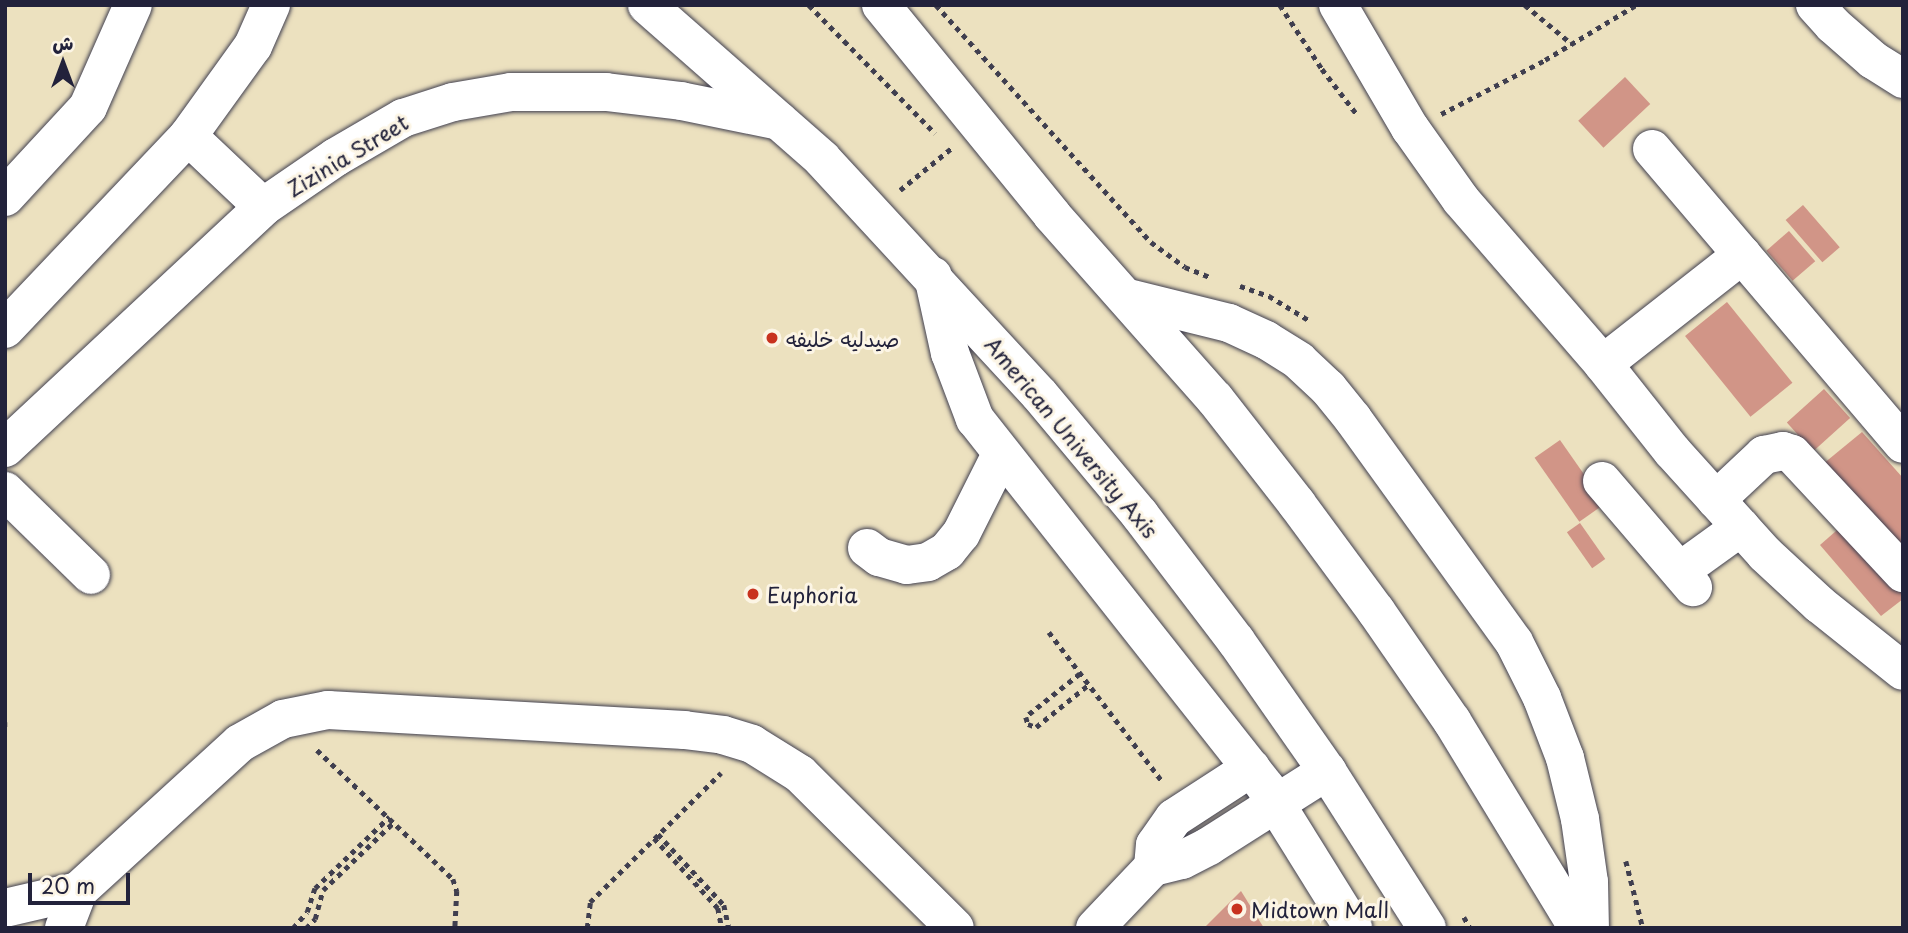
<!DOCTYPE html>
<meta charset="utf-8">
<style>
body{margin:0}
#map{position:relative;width:1908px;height:933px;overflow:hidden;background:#ece1bf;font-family:"Playpen Sans","Playpen Sans Arabic",sans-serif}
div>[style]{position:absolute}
.building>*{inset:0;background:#d19587;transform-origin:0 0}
.path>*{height:4.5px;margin-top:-2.25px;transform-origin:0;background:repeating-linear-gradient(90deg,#403f4f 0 5px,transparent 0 10px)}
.roads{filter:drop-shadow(0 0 2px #403f4f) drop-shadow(0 0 2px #403f4f)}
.minor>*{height:38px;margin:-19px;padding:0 19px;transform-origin:19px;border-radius:19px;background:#fff}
.major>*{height:38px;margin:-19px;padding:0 19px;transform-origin:19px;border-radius:19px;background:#fff}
.dots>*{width:19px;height:19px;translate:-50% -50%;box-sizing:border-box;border:4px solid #fcf5e5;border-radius:50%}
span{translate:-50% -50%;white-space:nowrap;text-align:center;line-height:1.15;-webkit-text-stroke:6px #fcf5e5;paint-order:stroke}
.street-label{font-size:21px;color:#22223b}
.poi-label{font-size:21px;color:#22223b}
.left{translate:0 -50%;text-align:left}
.frame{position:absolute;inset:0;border:7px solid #22223b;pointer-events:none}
.north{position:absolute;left:28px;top:28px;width:70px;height:70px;-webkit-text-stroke:5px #fcf5e5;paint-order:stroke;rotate:0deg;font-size:19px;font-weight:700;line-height:28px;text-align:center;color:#22223b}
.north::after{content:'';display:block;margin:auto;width:24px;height:32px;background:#22223b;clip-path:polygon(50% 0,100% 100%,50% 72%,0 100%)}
.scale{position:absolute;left:28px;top:873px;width:102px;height:32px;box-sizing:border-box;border:4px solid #22223b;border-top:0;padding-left:9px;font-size:21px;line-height:24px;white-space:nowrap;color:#22223b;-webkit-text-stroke:5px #fcf5e5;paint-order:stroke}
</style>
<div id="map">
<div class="building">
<div style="left:1625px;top:77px;width:37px;height:64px;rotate:47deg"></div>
<div style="left:1803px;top:205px;width:56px;height:23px;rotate:49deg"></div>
<div style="left:1789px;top:231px;width:40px;height:30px;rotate:49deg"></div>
<div style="left:1727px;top:302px;width:104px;height:54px;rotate:51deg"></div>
<div style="left:1824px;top:389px;width:39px;height:50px;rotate:48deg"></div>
<div style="clip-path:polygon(1862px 432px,1903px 478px,1903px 556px,1823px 464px)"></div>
<div style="left:1560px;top:440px;width:78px;height:31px;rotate:55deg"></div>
<div style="left:1580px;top:523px;width:44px;height:16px;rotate:55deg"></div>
<div style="clip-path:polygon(1844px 524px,1903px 593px,1903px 599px,1881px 616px,1820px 545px)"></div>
<div style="clip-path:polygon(1241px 891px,1264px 928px,1204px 928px)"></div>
</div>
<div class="path">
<div style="left:809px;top:5px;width:180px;rotate:45.5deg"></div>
<div style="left:936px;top:5px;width:320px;rotate:47.8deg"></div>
<div style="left:1151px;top:242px;width:42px;rotate:36.3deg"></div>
<div style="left:1185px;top:267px;width:29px;rotate:22deg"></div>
<div style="left:1280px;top:5px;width:77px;rotate:56.7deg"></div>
<div style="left:1322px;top:69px;width:56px;rotate:52.3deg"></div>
<div style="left:1525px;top:5px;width:61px;rotate:39.7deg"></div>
<div style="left:1441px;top:114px;width:117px;rotate:-27.4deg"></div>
<div style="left:1545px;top:60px;width:106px;rotate:-31.1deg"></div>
<div style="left:900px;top:190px;width:68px;rotate:-39.1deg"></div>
<div style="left:1240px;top:286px;width:31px;rotate:19deg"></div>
<div style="left:1269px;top:296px;width:48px;rotate:31.4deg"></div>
<div style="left:1049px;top:632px;width:188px;rotate:52.8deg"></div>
<div style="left:1080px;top:674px;width:69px;rotate:141.5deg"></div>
<div style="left:1026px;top:717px;width:7px;rotate:74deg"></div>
<div style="left:1028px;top:724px;width:9px;rotate:21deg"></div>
<div style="left:1036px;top:727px;width:67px;rotate:-38.9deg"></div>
<div style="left:5px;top:722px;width:8px;rotate:90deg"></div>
<div style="left:317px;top:750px;width:187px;rotate:43.5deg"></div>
<div style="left:453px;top:879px;width:13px;rotate:72deg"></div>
<div style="left:457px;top:891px;width:37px;rotate:93deg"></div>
<div style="left:658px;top:834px;width:97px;rotate:47.1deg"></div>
<div style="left:724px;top:905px;width:24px;rotate:78deg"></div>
<div style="left:654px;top:838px;width:95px;rotate:47.6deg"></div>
<div style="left:718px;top:908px;width:20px;rotate:79deg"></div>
<div style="left:1626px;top:861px;width:69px;rotate:75.8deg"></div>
<div style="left:1464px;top:917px;width:13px;rotate:61deg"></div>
<div style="left:293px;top:928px;width:21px;rotate:-49deg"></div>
<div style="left:307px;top:912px;width:25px;rotate:-72deg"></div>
<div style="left:315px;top:888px;width:103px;rotate:-43.8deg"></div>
<div style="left:306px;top:928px;width:13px;rotate:-45deg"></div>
<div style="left:315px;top:919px;width:30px;rotate:-75deg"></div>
<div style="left:323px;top:890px;width:98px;rotate:-43.8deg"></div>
<div style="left:587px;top:928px;width:26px;rotate:-83deg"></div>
<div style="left:590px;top:902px;width:184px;rotate:-44.6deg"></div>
</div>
<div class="roads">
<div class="minor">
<div style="left:1338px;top:5px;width:143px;rotate:59.7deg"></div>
<div style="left:1410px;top:128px;width:88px;rotate:54.7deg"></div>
<div style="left:1461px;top:200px;width:217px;rotate:49.1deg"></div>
<div style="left:1603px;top:364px;width:111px;rotate:51.6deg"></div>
<div style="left:1672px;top:451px;width:139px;rotate:47.9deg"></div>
<div style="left:1765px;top:554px;width:74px;rotate:42.8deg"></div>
<div style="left:1819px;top:604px;width:107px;rotate:38.6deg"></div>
<div style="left:1815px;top:5px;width:27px;rotate:48deg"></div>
<div style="left:1833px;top:25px;width:53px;rotate:41.2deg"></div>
<div style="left:1873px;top:60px;width:36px;rotate:32deg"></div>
<div style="left:1652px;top:149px;width:387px;rotate:49.6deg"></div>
<div style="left:5px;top:197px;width:122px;rotate:-47.3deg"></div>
<div style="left:88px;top:107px;width:111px;rotate:-66.2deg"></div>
<div style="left:933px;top:276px;width:79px;rotate:77.6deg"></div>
<div style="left:950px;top:353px;width:71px;rotate:69.3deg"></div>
<div style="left:975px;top:419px;width:470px;rotate:51.7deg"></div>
<div style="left:1266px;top:788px;width:165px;rotate:58.1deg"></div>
<div style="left:1128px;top:298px;width:104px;rotate:13.9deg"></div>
<div style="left:1229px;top:323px;width:41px;rotate:24.7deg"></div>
<div style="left:1266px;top:340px;width:39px;rotate:32deg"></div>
<div style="left:1299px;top:361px;width:40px;rotate:43deg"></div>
<div style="left:1328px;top:388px;width:40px;rotate:51deg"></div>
<div style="left:1353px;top:419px;width:275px;rotate:54.2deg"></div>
<div style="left:1514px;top:642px;width:63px;rotate:63.4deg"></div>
<div style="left:1542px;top:698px;width:64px;rotate:69deg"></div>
<div style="left:1565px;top:758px;width:63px;rotate:76.2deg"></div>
<div style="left:1580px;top:819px;width:64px;rotate:81.9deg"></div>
<div style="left:1589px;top:882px;width:46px;rotate:88.8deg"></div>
<div style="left:1603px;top:364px;width:177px;rotate:-38.1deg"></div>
<div style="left:1602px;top:481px;width:140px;rotate:49.4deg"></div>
<div style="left:5px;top:491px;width:120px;rotate:44.3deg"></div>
<div style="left:1716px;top:500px;width:66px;rotate:-43.2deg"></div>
<div style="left:1764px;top:455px;width:19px;rotate:-12deg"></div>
<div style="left:1783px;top:451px;width:9px;rotate:18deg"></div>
<div style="left:1792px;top:454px;width:163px;rotate:47deg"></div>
<div style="left:867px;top:548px;width:15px;rotate:37deg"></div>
<div style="left:879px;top:557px;width:29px;rotate:16deg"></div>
<div style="left:907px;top:565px;width:21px;rotate:-8deg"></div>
<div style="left:928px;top:562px;width:22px;rotate:-30deg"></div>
<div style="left:947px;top:551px;width:22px;rotate:-51deg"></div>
<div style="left:961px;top:534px;width:89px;rotate:-63.4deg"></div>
<div style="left:1680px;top:571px;width:75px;rotate:-35.8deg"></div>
<div style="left:1153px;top:867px;width:22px;rotate:-85deg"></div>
<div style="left:1155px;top:845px;width:33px;rotate:-55deg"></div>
<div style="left:1174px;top:818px;width:92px;rotate:-33deg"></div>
<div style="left:5px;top:908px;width:75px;rotate:-13.1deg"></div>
<div style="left:64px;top:928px;width:40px;rotate:-69deg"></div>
<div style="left:78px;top:891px;width:219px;rotate:-42.4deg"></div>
<div style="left:240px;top:743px;width:49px;rotate:-29.2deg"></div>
<div style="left:283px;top:719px;width:46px;rotate:-11.3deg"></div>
<div style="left:328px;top:710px;width:357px;rotate:3.2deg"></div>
<div style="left:684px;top:730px;width:39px;rotate:7deg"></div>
<div style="left:723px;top:735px;width:30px;rotate:17deg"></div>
<div style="left:752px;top:744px;width:57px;rotate:32deg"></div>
<div style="left:800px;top:774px;width:218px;rotate:44.8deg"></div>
<div style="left:1095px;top:928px;width:84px;rotate:-46.4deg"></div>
<div style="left:1153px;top:867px;width:30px;rotate:-14deg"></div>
<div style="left:1182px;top:860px;width:30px;rotate:-27deg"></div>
<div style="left:1209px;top:846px;width:140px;rotate:-32.4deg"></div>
</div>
<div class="major">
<div style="left:647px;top:5px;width:233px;rotate:41.3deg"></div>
<div style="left:822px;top:159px;width:320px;rotate:47.3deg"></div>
<div style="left:1039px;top:394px;width:158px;rotate:50.1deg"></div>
<div style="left:1140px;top:515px;width:158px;rotate:52.7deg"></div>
<div style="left:1236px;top:641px;width:159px;rotate:55deg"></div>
<div style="left:1327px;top:771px;width:186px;rotate:57.5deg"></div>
<div style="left:881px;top:5px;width:271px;rotate:50.8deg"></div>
<div style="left:1052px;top:215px;width:246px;rotate:48.5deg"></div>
<div style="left:1215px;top:399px;width:133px;rotate:52deg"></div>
<div style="left:1297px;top:504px;width:133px;rotate:53.6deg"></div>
<div style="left:1376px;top:611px;width:134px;rotate:55.4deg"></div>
<div style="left:1452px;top:721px;width:242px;rotate:58.7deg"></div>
<div style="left:188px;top:136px;width:103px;rotate:43.4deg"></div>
<div style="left:5px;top:329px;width:266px;rotate:-46.5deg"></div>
<div style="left:188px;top:136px;width:111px;rotate:-54.2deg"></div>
<div style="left:253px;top:46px;width:45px;rotate:-66.3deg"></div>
<div style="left:5px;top:448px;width:353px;rotate:-43deg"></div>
<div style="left:263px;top:207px;width:88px;rotate:-34.4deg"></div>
<div style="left:336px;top:157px;width:78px;rotate:-30.2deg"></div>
<div style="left:403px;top:118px;width:52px;rotate:-17.7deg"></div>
<div style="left:453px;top:102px;width:59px;rotate:-9.8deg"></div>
<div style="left:511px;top:92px;width:95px"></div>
<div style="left:606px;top:92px;width:76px;rotate:6.8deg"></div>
<div style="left:681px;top:101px;width:100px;rotate:11.5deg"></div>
</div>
</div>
<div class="dots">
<div style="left:772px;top:338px;background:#c8321e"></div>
<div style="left:753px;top:594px;background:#c8321e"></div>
<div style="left:1237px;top:909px;background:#c8321e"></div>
</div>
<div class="street-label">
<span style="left:347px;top:155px;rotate:-31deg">Zizinia Street</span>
<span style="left:1072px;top:437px;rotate:50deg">American University Axis</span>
</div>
<div class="poi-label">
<span class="left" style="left:786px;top:338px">صيدليه خليفه</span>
<span class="left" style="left:767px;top:594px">Euphoria</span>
<span class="left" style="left:1251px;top:909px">Midtown Mall</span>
</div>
<div class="frame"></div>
<div class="north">ش</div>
<div class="scale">20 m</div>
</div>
